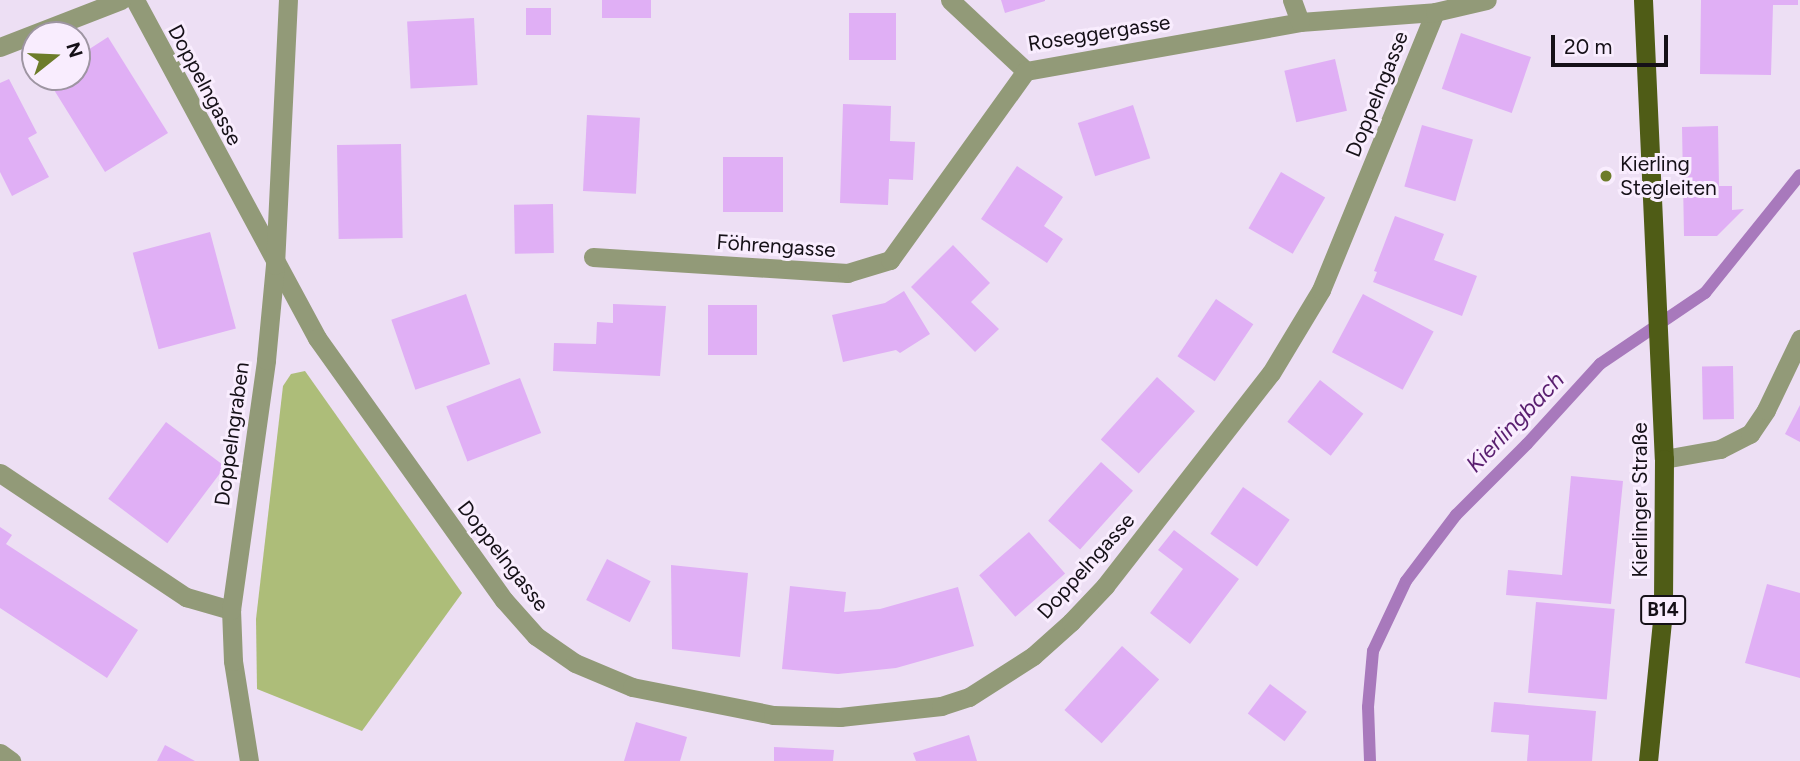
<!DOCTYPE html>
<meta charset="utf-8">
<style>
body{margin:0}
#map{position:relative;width:1800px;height:761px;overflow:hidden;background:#eddff4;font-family:Figtree,sans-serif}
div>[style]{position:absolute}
.green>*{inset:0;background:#adbd79}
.stream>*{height:12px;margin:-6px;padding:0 6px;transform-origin:6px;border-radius:6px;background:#a879bc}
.building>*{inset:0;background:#e0aff5;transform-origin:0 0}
.minor>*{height:19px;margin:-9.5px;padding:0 9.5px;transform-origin:9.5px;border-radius:9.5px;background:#929a78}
.primary>*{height:19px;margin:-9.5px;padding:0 9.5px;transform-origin:9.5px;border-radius:9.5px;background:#4f5c16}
.dots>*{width:19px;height:19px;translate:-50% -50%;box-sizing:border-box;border:4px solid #f9edfe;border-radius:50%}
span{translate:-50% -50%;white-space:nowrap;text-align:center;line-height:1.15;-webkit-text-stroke:6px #f9edfe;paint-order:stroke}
.shield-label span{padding:2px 5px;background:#f9edfe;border:2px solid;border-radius:5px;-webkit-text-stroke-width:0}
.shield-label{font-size:19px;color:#151017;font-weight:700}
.street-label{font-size:21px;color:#151017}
.poi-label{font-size:21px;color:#151017}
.left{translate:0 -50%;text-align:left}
.water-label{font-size:23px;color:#591e6f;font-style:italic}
.north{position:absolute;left:21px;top:21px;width:70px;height:70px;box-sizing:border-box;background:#f9edfe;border:2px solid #9e95a2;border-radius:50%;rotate:72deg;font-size:19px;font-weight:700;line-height:28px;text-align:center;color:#151017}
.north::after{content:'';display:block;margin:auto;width:24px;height:32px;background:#6d7c2a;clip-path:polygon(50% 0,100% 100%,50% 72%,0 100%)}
.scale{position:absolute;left:1551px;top:35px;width:117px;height:32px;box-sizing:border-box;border:4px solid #151017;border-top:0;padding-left:9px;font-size:21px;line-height:24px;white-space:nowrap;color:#151017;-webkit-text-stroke:5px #f9edfe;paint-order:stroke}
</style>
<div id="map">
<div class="green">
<div style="clip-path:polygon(305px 371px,462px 593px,362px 731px,257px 689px,256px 619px,283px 386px,291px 374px)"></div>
</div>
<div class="stream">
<div style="left:1370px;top:761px;width:54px;rotate:-92.1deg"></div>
<div style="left:1368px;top:707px;width:56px;rotate:-84.9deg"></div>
<div style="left:1373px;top:651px;width:77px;rotate:-64.8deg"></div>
<div style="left:1406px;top:581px;width:83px;rotate:-52.9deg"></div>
<div style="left:1456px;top:515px;width:100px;rotate:-45deg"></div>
<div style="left:1527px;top:444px;width:108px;rotate:-47.6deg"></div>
<div style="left:1600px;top:364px;width:127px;rotate:-34.1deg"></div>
<div style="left:1705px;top:293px;width:151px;rotate:-51.2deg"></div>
</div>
<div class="building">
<div style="left:602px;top:0;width:49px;height:18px"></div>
<div style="clip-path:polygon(1001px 0,1045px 0,1045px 1px,1005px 13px)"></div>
<div style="clip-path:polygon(1701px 0,1798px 0,1798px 5px,1773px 5px,1771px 75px,1700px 74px)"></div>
<div style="left:526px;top:8px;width:25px;height:27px"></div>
<div style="left:849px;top:13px;width:47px;height:47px"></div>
<div style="left:474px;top:18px;width:67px;height:67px;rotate:87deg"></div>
<div style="left:1461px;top:33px;width:74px;height:59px;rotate:19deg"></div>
<div style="clip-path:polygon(108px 37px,168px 133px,105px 172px,46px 77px,77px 77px,77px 57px)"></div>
<div style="left:1335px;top:59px;width:53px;height:52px;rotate:77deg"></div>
<div style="clip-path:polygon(9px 79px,37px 133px,28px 138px,49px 177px,12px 196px,0 172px,0 83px)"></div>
<div style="clip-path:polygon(843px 104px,891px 106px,890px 141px,915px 142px,913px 180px,889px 179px,888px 205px,840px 203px)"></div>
<div style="left:1133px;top:105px;width:56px;height:58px;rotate:72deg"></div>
<div style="left:587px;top:115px;width:53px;height:76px;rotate:3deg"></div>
<div style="left:1422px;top:125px;width:53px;height:64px;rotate:16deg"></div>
<div style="clip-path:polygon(1718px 126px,1719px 186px,1732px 186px,1732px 210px,1744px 209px,1717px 236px,1684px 236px,1682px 127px)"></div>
<div style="left:401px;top:144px;width:94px;height:64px;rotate:89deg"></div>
<div style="left:723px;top:157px;width:60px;height:55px"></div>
<div style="clip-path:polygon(1017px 166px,1063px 197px,1044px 226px,1063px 239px,1047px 263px,981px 219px)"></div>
<div style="left:1281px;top:172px;width:51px;height:65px;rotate:30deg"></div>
<div style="left:553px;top:204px;width:49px;height:39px;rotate:89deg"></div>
<div style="clip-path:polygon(1395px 216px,1444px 234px,1434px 260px,1477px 276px,1462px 316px,1373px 282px,1377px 272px,1374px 271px)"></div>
<div style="left:210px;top:232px;width:100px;height:80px;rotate:75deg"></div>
<div style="clip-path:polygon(953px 245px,990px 283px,971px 302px,999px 329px,975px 352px,911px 287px)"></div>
<div style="clip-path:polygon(904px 291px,930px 334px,900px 353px,896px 350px,843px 362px,832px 315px,885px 303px)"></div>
<div style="left:466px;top:294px;width:74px;height:79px;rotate:71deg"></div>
<div style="left:1363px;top:294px;width:80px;height:66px;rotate:28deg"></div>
<div style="left:1216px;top:299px;width:45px;height:69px;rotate:34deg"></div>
<div style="clip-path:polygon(613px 304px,666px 306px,660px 376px,553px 371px,554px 343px,596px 344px,597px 322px,613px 323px)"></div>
<div style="left:708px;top:305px;width:49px;height:50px"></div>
<div style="left:1733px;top:366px;width:53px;height:31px;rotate:89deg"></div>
<div style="left:1157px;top:377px;width:51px;height:84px;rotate:42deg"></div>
<div style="left:520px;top:378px;width:59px;height:79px;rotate:69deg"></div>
<div style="left:1320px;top:380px;width:55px;height:53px;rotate:38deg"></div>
<div style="clip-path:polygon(1800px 405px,1800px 442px,1785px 434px)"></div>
<div style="left:166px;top:422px;width:74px;height:96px;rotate:37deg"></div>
<div style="left:1101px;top:462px;width:43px;height:79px;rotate:42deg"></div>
<div style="clip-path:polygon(1571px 476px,1623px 481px,1611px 604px,1506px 595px,1508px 570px,1562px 575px)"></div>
<div style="left:1243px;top:487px;width:57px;height:57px;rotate:35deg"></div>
<div style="clip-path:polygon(0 527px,12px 535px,6px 544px,138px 630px,107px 678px,0 608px)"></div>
<div style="clip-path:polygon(1174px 530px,1239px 579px,1190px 644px,1150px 613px,1183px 569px,1158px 550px)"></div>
<div style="left:1029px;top:532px;width:55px;height:66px;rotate:49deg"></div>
<div style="left:607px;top:559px;width:49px;height:46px;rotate:27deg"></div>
<div style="clip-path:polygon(671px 565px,748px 573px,740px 657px,672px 649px)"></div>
<div style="clip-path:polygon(1767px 584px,1800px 593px,1800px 678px,1745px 663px)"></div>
<div style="clip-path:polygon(790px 586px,846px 592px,844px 612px,880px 609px,958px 587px,974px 646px,896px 668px,838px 674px,782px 669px)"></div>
<div style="left:1536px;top:602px;width:79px;height:91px;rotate:5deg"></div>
<div style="left:1122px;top:646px;width:50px;height:86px;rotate:42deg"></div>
<div style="left:1270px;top:684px;width:46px;height:37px;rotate:37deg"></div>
<div style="clip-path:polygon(1494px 702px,1596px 711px,1592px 761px,1527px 761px,1529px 735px,1491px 732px)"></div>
<div style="clip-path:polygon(636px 722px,687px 737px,680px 761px,624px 761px)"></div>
<div style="clip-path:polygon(969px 735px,977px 761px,916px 761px,913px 753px)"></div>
<div style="clip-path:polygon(165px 745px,195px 761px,157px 761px)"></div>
<div style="clip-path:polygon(774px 747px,834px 750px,833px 761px,774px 761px)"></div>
</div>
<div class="minor">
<div style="left:135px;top:0;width:384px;rotate:61.7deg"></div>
<div style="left:317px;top:338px;width:322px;rotate:54.5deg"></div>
<div style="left:504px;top:600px;width:48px;rotate:48.4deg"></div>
<div style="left:536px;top:636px;width:47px;rotate:34.7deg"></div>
<div style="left:575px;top:663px;width:62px;rotate:22.8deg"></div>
<div style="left:632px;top:687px;width:144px;rotate:11.2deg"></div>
<div style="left:773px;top:715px;width:67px;rotate:1.7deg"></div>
<div style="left:840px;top:717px;width:102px;rotate:-6.2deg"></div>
<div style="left:941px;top:706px;width:29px;rotate:-18deg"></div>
<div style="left:969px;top:697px;width:76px;rotate:-32.6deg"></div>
<div style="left:1033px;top:656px;width:51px;rotate:-41.8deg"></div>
<div style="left:1071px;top:622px;width:50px;rotate:-46.6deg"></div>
<div style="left:1105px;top:586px;width:270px;rotate:-52.1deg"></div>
<div style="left:1271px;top:373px;width:97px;rotate:-58.9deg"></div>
<div style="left:1321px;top:290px;width:300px;rotate:-67.7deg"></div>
<div style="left:950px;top:0;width:104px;rotate:43.1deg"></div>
<div style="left:1026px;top:71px;width:278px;rotate:-10.1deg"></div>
<div style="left:1300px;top:22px;width:135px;rotate:-4.2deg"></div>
<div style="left:1435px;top:12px;width:53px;rotate:-13deg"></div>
<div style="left:1292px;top:0;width:23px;rotate:70deg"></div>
<div style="left:0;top:47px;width:130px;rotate:-21.2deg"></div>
<div style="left:593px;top:257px;width:255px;rotate:3.6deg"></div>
<div style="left:847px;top:273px;width:45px;rotate:-16.8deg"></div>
<div style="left:890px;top:260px;width:233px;rotate:-54.3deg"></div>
<div style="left:1664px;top:459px;width:57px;rotate:-10.1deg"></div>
<div style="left:1720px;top:449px;width:34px;rotate:-27deg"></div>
<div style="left:1750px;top:434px;width:29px;rotate:-56deg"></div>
<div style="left:1766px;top:410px;width:79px;rotate:-64.4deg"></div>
<div style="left:0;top:473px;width:224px;rotate:33.7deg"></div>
<div style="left:186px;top:597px;width:47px;rotate:16.1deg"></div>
<div style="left:0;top:753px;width:14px;rotate:36deg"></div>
<div style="left:249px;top:761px;width:101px;rotate:-99.1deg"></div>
<div style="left:233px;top:661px;width:51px;rotate:-92.2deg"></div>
<div style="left:231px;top:610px;width:252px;rotate:-82deg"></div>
<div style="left:266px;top:360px;width:95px;rotate:-84.6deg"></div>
<div style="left:275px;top:265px;width:265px;rotate:-87.2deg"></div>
</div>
<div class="primary">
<div style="left:1643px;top:0;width:459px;rotate:87.4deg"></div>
<div style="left:1664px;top:459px;width:152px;rotate:90.4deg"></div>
<div style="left:1663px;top:611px;width:151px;rotate:95.7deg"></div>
</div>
<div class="dots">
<div style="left:1606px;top:176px;background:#6d7c2a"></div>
</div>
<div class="shield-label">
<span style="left:1663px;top:610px">B14</span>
</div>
<div class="street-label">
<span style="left:1099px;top:33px;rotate:-9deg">Roseggergasse</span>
<span style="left:205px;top:85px;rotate:62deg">Doppelngasse</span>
<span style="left:1377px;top:94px;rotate:-68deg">Doppelngasse</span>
<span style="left:776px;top:246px;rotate:4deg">Föhrengasse</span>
<span style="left:232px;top:434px;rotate:-82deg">Doppelngraben</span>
<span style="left:1640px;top:500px;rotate:-90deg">Kierlinger Straße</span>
<span style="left:503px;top:556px;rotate:52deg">Doppelngasse</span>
<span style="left:1086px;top:566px;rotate:-48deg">Doppelngasse</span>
</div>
<div class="poi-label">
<span class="left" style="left:1620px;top:176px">Kierling<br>Stegleiten</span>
</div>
<div class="water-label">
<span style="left:1515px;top:422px;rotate:-46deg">Kierlingbach</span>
</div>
<div class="north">N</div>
<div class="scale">20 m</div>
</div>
